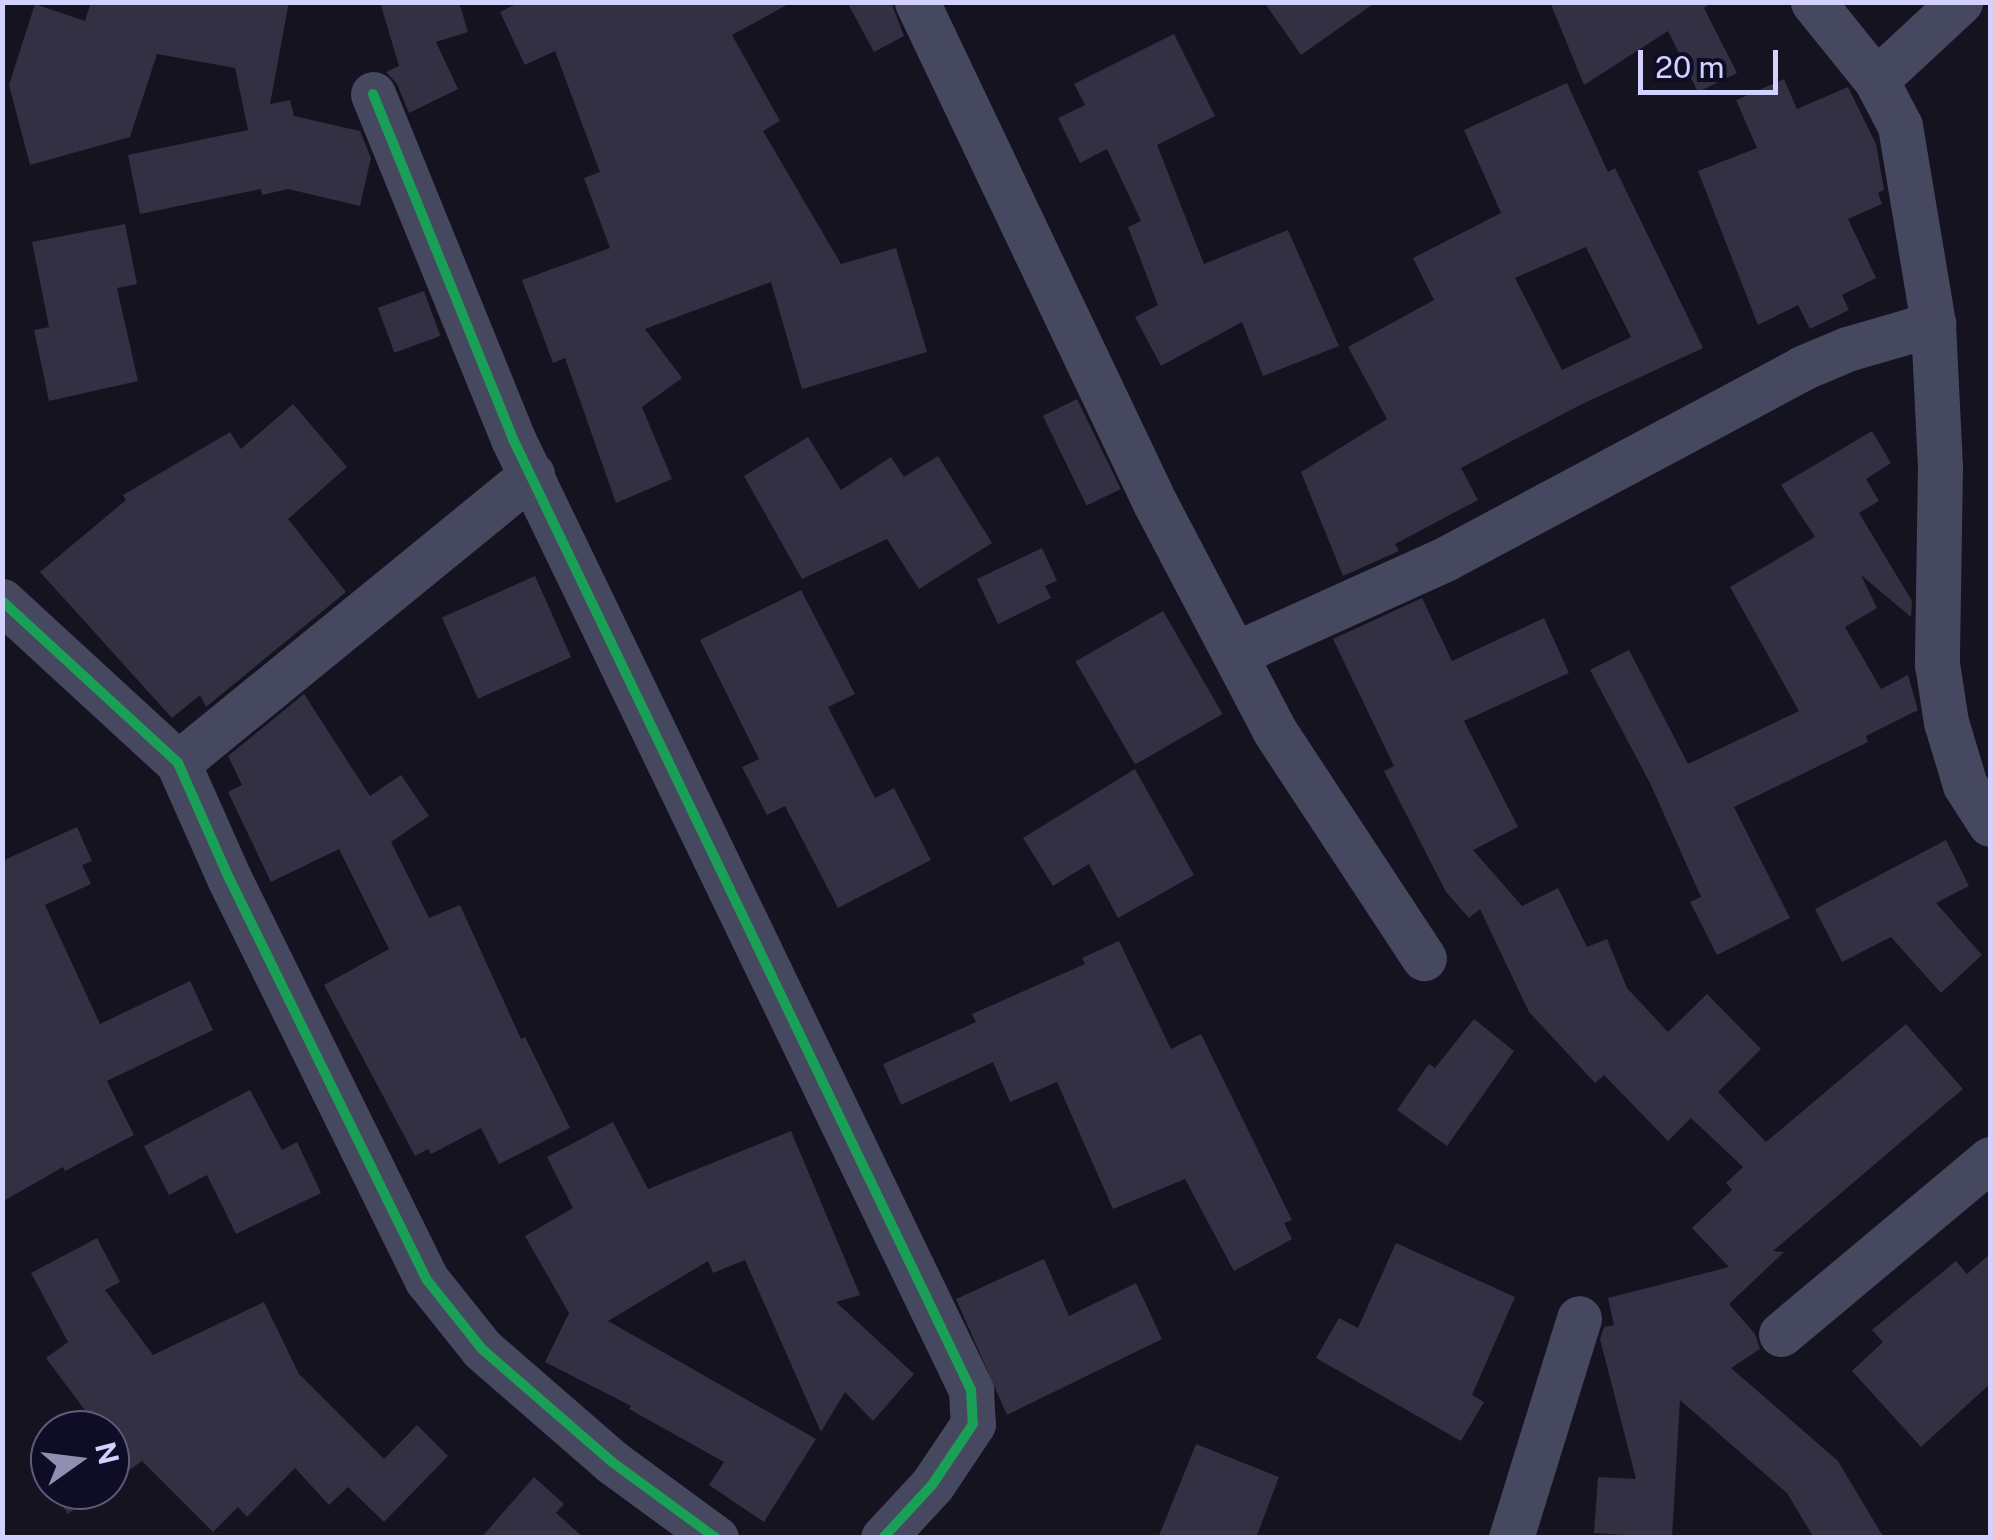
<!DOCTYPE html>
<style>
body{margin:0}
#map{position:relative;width:1993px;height:1540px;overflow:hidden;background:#14131f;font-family:"Public Sans",sans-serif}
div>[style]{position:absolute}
.building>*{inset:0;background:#323042;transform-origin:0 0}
.street>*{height:45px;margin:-22.5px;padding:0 22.5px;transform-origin:22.5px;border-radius:22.5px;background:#464860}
.cycleway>*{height:10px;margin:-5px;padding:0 5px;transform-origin:5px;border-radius:5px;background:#1a9f57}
span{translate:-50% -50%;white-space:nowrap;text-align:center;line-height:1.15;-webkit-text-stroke:9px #0f0d25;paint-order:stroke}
.frame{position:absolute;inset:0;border:5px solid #d2d1ff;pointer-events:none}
.north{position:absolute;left:30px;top:1410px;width:100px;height:100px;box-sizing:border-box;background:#0f0d25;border:2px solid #5d5b7c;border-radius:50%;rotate:76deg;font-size:28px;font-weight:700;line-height:40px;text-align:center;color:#d2d1ff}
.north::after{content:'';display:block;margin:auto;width:35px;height:45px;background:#908eb1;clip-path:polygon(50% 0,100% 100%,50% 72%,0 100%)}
.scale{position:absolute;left:1638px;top:50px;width:140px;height:45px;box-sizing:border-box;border:5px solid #d2d1ff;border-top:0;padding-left:12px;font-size:30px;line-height:35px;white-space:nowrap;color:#d2d1ff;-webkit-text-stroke:8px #0f0d25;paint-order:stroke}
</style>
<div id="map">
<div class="building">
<div style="clip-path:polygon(91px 2px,289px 2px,270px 104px,290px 100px,294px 116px,360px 131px,371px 158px,360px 206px,288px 189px,262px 195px,261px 189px,140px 214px,128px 155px,248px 130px,235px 68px,157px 54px,130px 137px,30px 165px,9px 85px,35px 4px,85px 21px)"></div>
<div style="clip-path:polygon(380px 2px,459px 2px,468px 32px,436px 42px,458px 89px,409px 113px,397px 84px,386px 72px,399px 66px)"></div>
<div style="clip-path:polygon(520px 2px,792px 2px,732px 35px,780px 121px,763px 131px,841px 264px,896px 248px,927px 352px,802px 389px,771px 282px,645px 329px,682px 378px,642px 407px,672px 479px,616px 503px,565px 358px,553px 363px,522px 280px,610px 248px,584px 178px,600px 172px,555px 51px,525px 65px,500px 12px)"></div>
<div style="clip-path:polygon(847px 2px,891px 2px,904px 36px,874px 52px)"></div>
<div style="clip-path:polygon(1264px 2px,1376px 2px,1301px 55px)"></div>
<div style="clip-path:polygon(1550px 2px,1713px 2px,1704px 8px,1737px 73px,1698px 92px,1668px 31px,1584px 85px)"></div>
<div style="clip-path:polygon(1174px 34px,1215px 116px,1157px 145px,1204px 264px,1288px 230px,1339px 346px,1263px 376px,1242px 322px,1161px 366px,1135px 317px,1158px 305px,1128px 227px,1141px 221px,1107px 149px,1080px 163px,1058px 118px,1085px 105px,1074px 84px)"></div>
<div style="clip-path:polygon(1784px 79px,1797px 109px,1848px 87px,1876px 144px,1884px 190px,1878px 193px,1882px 204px,1848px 219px,1876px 278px,1842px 295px,1849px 310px,1810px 329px,1798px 305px,1758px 325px,1698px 171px,1757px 148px,1736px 100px)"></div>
<div style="clip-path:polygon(evenodd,1567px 83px,1608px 172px,1615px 168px,1703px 348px,1580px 405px,1461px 468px,1478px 500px,1395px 544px,1399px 551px,1343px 576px,1301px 472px,1387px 419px,1348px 347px,1434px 300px,1413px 258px,1501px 213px,1464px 130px,1567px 83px,1586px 247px,1631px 337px,1562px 370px,1515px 278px,1586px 247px)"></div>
<div style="clip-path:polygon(125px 224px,137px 284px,117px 288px,138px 381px,49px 401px,34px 330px,49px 327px,32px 242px)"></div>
<div style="left:424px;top:291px;width:48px;height:49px;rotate:70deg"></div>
<div style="left:1077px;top:399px;width:100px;height:38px;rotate:64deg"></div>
<div style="clip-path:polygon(293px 404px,347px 467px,288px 519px,346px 592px,206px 707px,200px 695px,172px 718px,40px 572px,126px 500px,123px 495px,230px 432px,241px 449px)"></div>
<div style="clip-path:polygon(1872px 431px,1891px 463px,1866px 479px,1879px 501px,1859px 513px,1912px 601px,1911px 617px,1861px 575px,1877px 608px,1845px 627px,1881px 689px,1908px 675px,1918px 710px,1866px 736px,1868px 742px,1734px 807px,1790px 918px,1717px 955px,1690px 902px,1701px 897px,1650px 783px,1590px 670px,1629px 650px,1688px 764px,1799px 711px,1730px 587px,1815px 537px,1781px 485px)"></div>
<div style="clip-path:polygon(808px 437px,841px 490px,891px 457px,904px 477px,938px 456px,992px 543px,919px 589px,887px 539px,802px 579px,744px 476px)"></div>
<div style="clip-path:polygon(1042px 548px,1057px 581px,1045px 586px,1051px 598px,998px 624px,977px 579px)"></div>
<div style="left:535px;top:576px;width:89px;height:102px;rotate:66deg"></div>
<div style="clip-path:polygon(801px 590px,855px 694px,828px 707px,875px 798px,894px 788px,931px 860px,838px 908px,785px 806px,767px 815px,742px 767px,759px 759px,700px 640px)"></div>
<div style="clip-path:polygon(1422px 598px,1452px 661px,1544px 618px,1569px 673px,1464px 721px,1518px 827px,1473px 850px,1522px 906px,1558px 888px,1587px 947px,1607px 939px,1627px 988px,1668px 1032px,1707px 994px,1761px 1049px,1718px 1092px,1766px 1142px,1906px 1024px,1963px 1089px,1773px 1251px,1784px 1252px,1729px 1304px,1755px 1334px,1760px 1349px,1731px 1368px,1838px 1461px,1884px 1538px,1814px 1538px,1787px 1493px,1680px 1400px,1672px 1538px,1594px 1533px,1598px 1477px,1636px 1479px,1600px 1339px,1604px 1327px,1614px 1325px,1608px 1298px,1729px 1267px,1692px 1228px,1732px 1190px,1726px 1183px,1743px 1167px,1691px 1118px,1668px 1141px,1604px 1075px,1595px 1083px,1529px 1012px,1480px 909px,1469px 918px,1446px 892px,1384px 771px,1394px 766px,1333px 639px)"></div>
<div style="left:1163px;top:611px;width:119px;height:101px;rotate:60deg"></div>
<div style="clip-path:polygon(304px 694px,370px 796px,401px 775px,429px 816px,391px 842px,429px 918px,460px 905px,521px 1039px,525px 1037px,570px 1128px,499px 1164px,481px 1128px,431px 1154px,428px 1149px,415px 1156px,324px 985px,389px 949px,339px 849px,271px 882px,228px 792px,242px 785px,228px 756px)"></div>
<div style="clip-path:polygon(1135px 769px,1194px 875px,1118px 918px,1089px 864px,1053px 886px,1023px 838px)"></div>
<div style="clip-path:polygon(77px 827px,92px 861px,82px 865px,91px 884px,45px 905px,100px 1024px,190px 981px,213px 1030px,107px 1081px,134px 1135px,65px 1171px,63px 1167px,2px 1202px,2px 861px)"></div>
<div style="clip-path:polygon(1946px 840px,1969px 886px,1936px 903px,1982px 955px,1941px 993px,1891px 937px,1842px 962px,1815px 909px)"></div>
<div style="clip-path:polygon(1119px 941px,1171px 1049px,1201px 1034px,1292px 1220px,1284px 1223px,1292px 1239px,1234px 1271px,1185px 1179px,1113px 1209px,1057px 1082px,1010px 1102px,993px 1062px,901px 1105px,883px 1064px,976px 1022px,972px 1014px,1085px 964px,1082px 958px)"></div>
<div style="clip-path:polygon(1474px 1019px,1514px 1051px,1447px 1146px,1397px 1110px,1429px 1064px,1435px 1068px)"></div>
<div style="clip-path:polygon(250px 1090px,282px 1150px,297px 1142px,321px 1193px,236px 1234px,207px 1175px,169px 1195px,144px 1146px)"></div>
<div style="clip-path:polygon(613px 1122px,648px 1189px,791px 1131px,860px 1295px,836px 1302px,914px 1374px,873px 1421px,845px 1392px,821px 1432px,745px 1260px,713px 1273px,708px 1261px,608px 1321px,816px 1439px,764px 1522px,709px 1485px,724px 1462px,629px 1409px,631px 1406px,545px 1362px,569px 1313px,525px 1236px,573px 1208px,547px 1157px)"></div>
<div style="clip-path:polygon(97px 1238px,120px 1282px,105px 1290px,153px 1355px,264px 1302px,299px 1374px,384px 1459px,417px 1425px,448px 1456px,384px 1522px,348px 1487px,329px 1505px,295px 1468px,247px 1517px,238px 1507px,213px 1532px,142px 1461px,110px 1484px,110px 1430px,81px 1430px,93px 1421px,46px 1358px,68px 1342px,31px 1273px)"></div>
<div style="clip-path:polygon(1396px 1243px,1515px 1297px,1472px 1395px,1484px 1402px,1461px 1441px,1316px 1358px,1339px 1318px,1358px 1328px)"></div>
<div style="clip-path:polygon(1990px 1254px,1990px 1384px,1921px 1447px,1852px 1371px,1883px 1342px,1872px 1330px,1956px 1261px,1967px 1274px)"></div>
<div style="clip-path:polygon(1044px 1259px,1069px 1316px,1136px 1283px,1162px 1339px,1007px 1415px,956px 1299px)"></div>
<div style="clip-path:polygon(1196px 1444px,1279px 1477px,1256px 1538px,1158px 1538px)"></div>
<div style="clip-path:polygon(534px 1477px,564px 1504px,556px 1513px,584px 1538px,481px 1538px)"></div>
<div style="clip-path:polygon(52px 1490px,101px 1490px,68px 1514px)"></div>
</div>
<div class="street">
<div style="left:917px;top:2px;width:555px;rotate:64.59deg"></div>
<div style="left:1155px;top:503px;width:256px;rotate:62.3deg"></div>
<div style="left:1274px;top:730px;width:273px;rotate:56.7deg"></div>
<div style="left:1813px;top:2px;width:100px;rotate:51.1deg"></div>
<div style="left:1876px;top:80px;width:52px;rotate:62.4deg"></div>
<div style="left:1900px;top:126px;width:201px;rotate:80.5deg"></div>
<div style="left:1933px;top:324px;width:141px;rotate:87.2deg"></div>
<div style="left:1940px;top:465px;width:199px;rotate:90.9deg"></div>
<div style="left:1937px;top:664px;width:59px;rotate:81.2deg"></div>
<div style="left:1946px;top:722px;width:66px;rotate:73.2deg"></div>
<div style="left:1965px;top:785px;width:46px;rotate:57.3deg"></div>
<div style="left:1876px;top:80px;width:115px;rotate:-42.9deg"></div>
<div style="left:373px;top:94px;width:372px;rotate:67.9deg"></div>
<div style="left:513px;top:439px;width:1056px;rotate:64.28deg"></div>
<div style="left:971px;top:1390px;width:34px;rotate:87deg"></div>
<div style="left:973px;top:1424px;width:73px;rotate:123.9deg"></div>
<div style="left:932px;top:1485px;width:72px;rotate:132.8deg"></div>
<div style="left:2px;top:601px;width:239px;rotate:42.6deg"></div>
<div style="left:178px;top:763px;width:126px;rotate:66.1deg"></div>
<div style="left:229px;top:878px;width:448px;rotate:63.8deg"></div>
<div style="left:427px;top:1280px;width:88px;rotate:51.4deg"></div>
<div style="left:482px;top:1349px;width:172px;rotate:41deg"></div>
<div style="left:612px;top:1462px;width:129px;rotate:36.2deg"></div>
<div style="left:1235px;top:654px;width:230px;rotate:-24.3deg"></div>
<div style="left:1445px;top:559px;width:405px;rotate:-28.1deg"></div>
<div style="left:1802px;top:368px;width:49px;rotate:-22.9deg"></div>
<div style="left:1847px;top:349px;width:90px;rotate:-16.2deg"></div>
<div style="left:178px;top:763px;width:457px;rotate:-39.2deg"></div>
<div style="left:1781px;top:1334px;width:273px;rotate:-39.9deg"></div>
<div style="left:1511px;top:1538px;width:230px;rotate:-72.8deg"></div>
</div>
<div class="cycleway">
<div style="left:373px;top:94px;width:372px;rotate:67.9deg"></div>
<div style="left:513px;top:439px;width:1056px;rotate:64.28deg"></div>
<div style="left:971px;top:1390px;width:34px;rotate:87deg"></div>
<div style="left:973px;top:1424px;width:73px;rotate:123.9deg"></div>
<div style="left:932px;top:1485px;width:72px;rotate:132.8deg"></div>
<div style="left:2px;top:601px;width:239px;rotate:42.6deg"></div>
<div style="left:178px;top:763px;width:126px;rotate:66.1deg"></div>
<div style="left:229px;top:878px;width:448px;rotate:63.8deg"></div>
<div style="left:427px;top:1280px;width:88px;rotate:51.4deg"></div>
<div style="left:482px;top:1349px;width:172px;rotate:41deg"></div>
<div style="left:612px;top:1462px;width:129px;rotate:36.2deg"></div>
</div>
<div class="frame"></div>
<div class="north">N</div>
<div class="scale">20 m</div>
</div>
